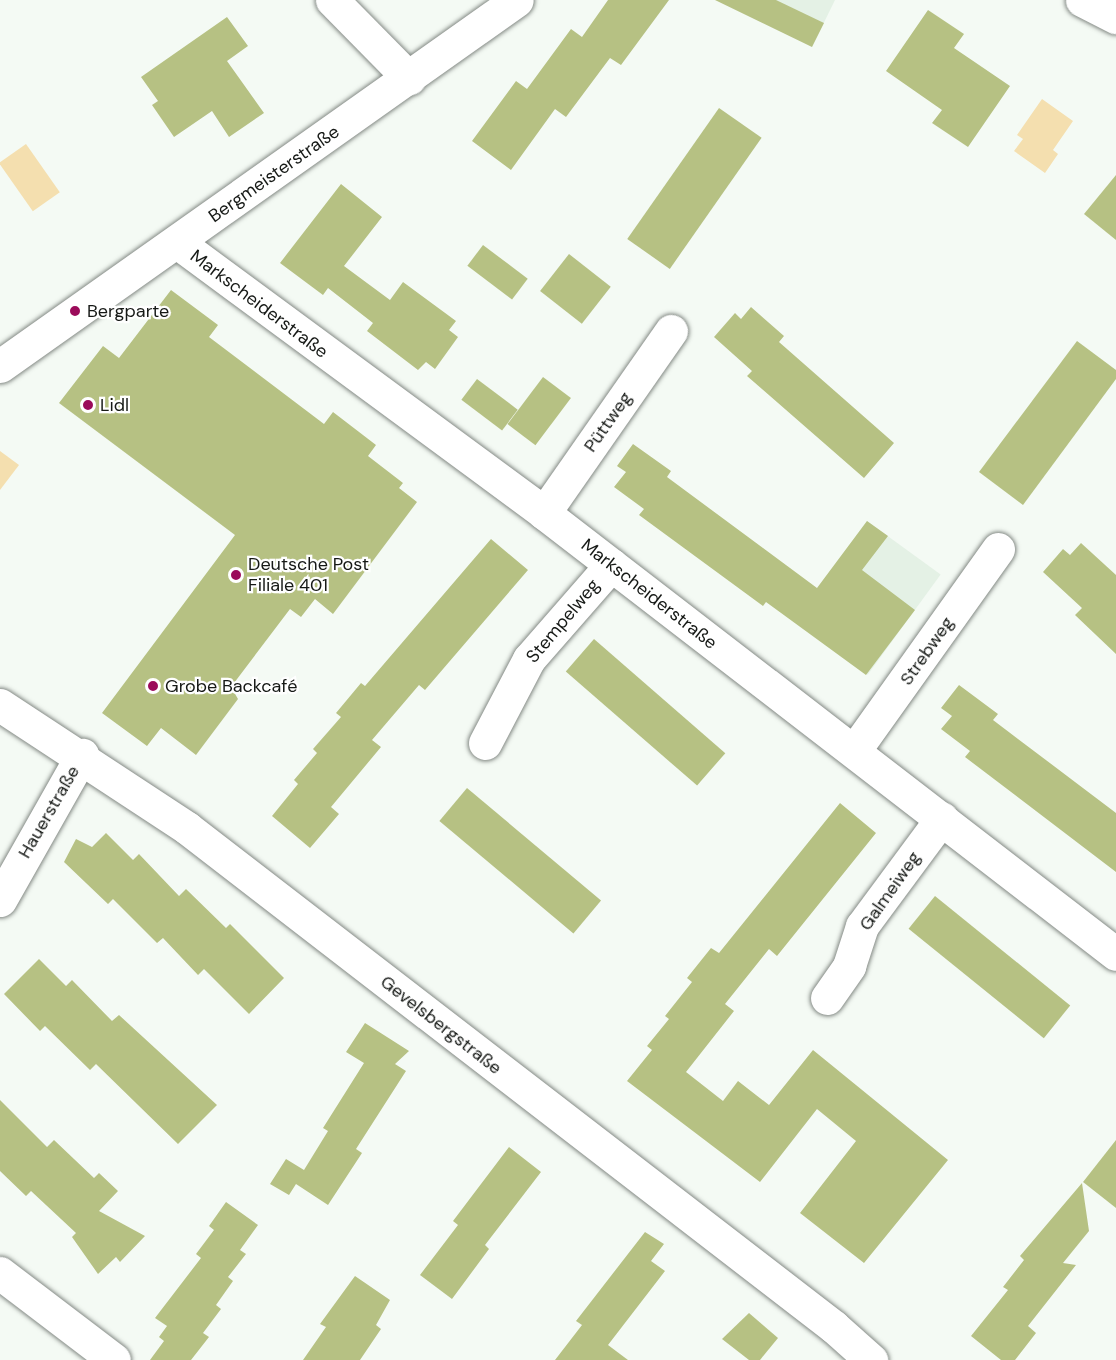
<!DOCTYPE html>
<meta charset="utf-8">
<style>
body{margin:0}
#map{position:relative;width:1116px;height:1360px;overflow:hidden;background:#f4faf4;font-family:"DM Sans",sans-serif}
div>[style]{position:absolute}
.built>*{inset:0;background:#e4f1e5;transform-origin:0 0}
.green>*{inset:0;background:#f4dfaf;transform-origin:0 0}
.building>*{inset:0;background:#b6c183;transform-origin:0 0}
.roads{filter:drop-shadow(0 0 2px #848a85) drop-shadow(0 0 2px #848a85)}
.minor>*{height:33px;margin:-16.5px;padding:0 16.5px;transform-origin:16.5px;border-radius:16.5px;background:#fff}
.dots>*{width:16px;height:16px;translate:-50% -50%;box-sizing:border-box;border:3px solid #fff;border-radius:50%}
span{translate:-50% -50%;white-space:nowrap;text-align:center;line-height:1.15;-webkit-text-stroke:4.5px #fff;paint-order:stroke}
.street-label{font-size:18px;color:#161916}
.poi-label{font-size:18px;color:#161916}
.left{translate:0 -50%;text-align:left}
</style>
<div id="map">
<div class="built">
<div style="clip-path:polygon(735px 0,835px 0,812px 47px)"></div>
<div style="left:867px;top:521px;width:91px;height:124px;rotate:36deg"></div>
</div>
<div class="green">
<div style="clip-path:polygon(1042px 99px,1073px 121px,1053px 150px,1058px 154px,1045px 173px,1014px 151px,1023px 139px,1017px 135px)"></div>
<div style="left:26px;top:144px;width:59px;height:33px;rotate:55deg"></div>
<div style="clip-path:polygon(0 451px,19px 465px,0 490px)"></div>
</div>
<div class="building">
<div style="clip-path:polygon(608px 0,669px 0,621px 65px,610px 58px,566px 117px,555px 109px,511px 170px,472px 141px,516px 81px,527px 89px,571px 29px,582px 37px)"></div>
<div style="clip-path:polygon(715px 0,776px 0,824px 23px,812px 47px)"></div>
<div style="clip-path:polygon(928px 10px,964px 34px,954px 48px,1010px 86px,968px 147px,932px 123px,942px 110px,886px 71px)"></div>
<div style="clip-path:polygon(227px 17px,248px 46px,227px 61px,264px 113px,229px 137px,212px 111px,174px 137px,152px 105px,158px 101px,141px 77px)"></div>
<div style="left:719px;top:108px;width:52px;height:160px;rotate:35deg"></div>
<div style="clip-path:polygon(1116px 175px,1116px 240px,1084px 214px)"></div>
<div style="clip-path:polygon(341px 184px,382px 217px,344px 266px,390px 300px,403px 282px,456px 321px,449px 330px,458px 337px,435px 369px,426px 362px,418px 370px,367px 331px,373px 323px,328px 288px,323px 295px,280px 263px)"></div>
<div style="left:483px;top:245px;width:56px;height:26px;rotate:37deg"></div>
<div style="left:569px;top:254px;width:53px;height:47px;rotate:38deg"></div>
<div style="clip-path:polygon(171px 290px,218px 325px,209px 337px,324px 424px,333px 412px,376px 445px,368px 456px,403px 483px,399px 488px,417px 502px,333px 614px,315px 599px,301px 617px,290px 609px,231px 687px,238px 699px,196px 755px,161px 728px,147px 746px,102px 713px,235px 535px,59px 403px,103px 346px,119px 358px)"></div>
<div style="clip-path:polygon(751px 307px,784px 336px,779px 342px,894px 443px,864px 478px,747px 376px,752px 371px,714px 337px,735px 313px,741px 319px)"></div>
<div style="clip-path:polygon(1077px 341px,1116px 370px,1116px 379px,1023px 505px,979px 472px)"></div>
<div style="left:543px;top:377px;width:35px;height:59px;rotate:37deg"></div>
<div style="left:477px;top:379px;width:51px;height:26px;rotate:37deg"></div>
<div style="clip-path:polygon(633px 444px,671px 471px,667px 477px,817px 588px,867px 521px,888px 536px,862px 570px,915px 610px,866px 675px,766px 602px,763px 606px,639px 515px,644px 509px,614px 487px,626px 472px,617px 466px)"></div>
<div style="clip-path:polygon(491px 539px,528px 570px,425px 690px,419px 685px,372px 740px,381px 747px,331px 807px,339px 814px,310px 848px,272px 816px,298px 784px,294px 780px,317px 753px,313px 749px,341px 717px,336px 713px,361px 683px,365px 686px)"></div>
<div style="clip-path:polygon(1081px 543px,1116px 575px,1116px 654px,1075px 615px,1082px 608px,1043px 572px,1063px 549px,1070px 555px)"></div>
<div style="left:594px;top:639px;width:174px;height:43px;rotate:41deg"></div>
<div style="clip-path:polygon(959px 685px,998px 714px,993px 720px,1116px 813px,1116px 872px,965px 757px,970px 751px,941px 729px,952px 716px,941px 708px)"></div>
<div style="left:467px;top:788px;width:175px;height:43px;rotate:40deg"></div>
<div style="clip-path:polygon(840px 803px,876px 833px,777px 956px,769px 949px,725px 1004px,734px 1011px,686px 1072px,723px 1101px,738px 1081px,769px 1105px,813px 1050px,948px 1160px,864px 1263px,800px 1213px,856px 1141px,817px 1109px,760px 1182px,627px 1081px,652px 1050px,647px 1046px,669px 1019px,665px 1016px,692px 982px,687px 978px,711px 948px,719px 953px)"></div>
<div style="clip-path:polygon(106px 833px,133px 860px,139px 854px,179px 896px,186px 889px,226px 928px,230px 924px,284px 978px,249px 1014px,204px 969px,198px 975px,163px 938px,157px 943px,113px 899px,108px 904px,64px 862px,76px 839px,92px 847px)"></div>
<div style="left:935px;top:896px;width:174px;height:42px;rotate:39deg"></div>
<div style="clip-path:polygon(39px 959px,66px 986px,72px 980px,112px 1021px,119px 1015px,217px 1105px,178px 1144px,96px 1064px,90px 1070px,45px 1026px,40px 1031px,4px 994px)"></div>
<div style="clip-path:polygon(365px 1023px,409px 1051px,395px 1064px,406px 1071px,356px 1149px,362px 1153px,328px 1205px,296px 1184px,289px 1195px,270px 1184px,286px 1159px,304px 1170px,328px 1131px,323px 1128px,364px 1063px,346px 1052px)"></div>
<div style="clip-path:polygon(0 1100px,47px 1147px,54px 1140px,94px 1178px,99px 1173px,118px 1191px,99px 1211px,145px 1236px,120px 1262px,116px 1257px,98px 1274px,72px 1237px,76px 1233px,31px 1191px,26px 1196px,0 1171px)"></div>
<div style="clip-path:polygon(1116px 1140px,1116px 1208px,1083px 1182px)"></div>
<div style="clip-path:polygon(509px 1147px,541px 1172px,485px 1245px,489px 1249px,452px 1299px,420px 1275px,458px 1225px,453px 1221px)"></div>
<div style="clip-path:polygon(1082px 1183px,1089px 1231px,1063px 1263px,1076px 1265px,1028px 1326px,1036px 1333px,1015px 1360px,1001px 1360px,971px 1336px,1008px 1290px,1003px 1287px,1024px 1260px,1020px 1256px)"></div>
<div style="clip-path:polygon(226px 1202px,258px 1225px,240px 1250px,246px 1254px,228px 1277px,233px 1281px,216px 1305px,221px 1309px,203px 1333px,209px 1337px,191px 1360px,150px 1360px,164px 1341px,159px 1337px,167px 1326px,155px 1318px,201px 1258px,196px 1254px,214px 1230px,209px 1226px)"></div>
<div style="clip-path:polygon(645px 1232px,664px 1244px,651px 1261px,665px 1271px,608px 1345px,628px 1360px,555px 1360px,582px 1325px,576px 1321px)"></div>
<div style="clip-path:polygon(355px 1276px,390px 1300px,376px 1325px,381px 1329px,360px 1360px,303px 1360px,326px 1327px,320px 1324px)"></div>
<div style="clip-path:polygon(749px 1313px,778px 1338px,760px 1360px,749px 1360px,722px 1339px)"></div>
</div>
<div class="roads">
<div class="minor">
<div style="left:332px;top:0;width:110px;rotate:45.4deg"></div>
<div style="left:1082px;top:0;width:38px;rotate:27deg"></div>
<div style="left:177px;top:242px;width:456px;rotate:36.4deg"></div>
<div style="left:544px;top:513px;width:722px;rotate:37.63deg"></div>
<div style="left:0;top:366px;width:633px;rotate:-35.3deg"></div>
<div style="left:544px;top:513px;width:222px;rotate:-55.1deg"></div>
<div style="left:0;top:705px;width:224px;rotate:33.3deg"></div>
<div style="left:187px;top:828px;width:817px;rotate:37.64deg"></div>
<div style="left:834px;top:1327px;width:50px;rotate:41.7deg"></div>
<div style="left:485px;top:743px;width:95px;rotate:-62.4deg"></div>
<div style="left:529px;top:659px;width:125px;rotate:-48.9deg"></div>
<div style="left:854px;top:751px;width:248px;rotate:-54.5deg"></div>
<div style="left:0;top:900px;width:167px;rotate:-60.5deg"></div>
<div style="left:827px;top:998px;width:39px;rotate:-55deg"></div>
<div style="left:849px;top:966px;width:42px;rotate:-72deg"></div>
<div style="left:862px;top:926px;width:134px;rotate:-53.5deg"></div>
<div style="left:0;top:1273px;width:143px;rotate:37.3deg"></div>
</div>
</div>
<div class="dots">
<div style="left:75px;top:311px;background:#9b0b5a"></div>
<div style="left:88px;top:405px;background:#9b0b5a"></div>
<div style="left:236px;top:575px;background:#9b0b5a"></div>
<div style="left:153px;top:686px;background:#9b0b5a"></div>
</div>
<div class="street-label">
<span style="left:274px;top:174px;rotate:-35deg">Bergmeisterstraße</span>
<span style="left:259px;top:304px;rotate:37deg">Markscheiderstraße</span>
<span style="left:608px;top:422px;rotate:-55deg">Püttweg</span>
<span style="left:649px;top:594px;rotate:38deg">Markscheiderstraße</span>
<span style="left:563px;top:621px;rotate:-50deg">Stempelweg</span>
<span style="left:927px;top:651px;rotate:-55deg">Strebweg</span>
<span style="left:49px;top:812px;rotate:-60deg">Hauerstraße</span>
<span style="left:890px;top:891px;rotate:-55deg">Galmeiweg</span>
<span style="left:441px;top:1025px;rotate:38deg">Gevelsbergstraße</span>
</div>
<div class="poi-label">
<span class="left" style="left:87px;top:311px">Bergparte</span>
<span class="left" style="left:100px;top:405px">Lidl</span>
<span class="left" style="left:248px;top:575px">Deutsche Post<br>Filiale 401</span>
<span class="left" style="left:165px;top:686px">Grobe Backcafé</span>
</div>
</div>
